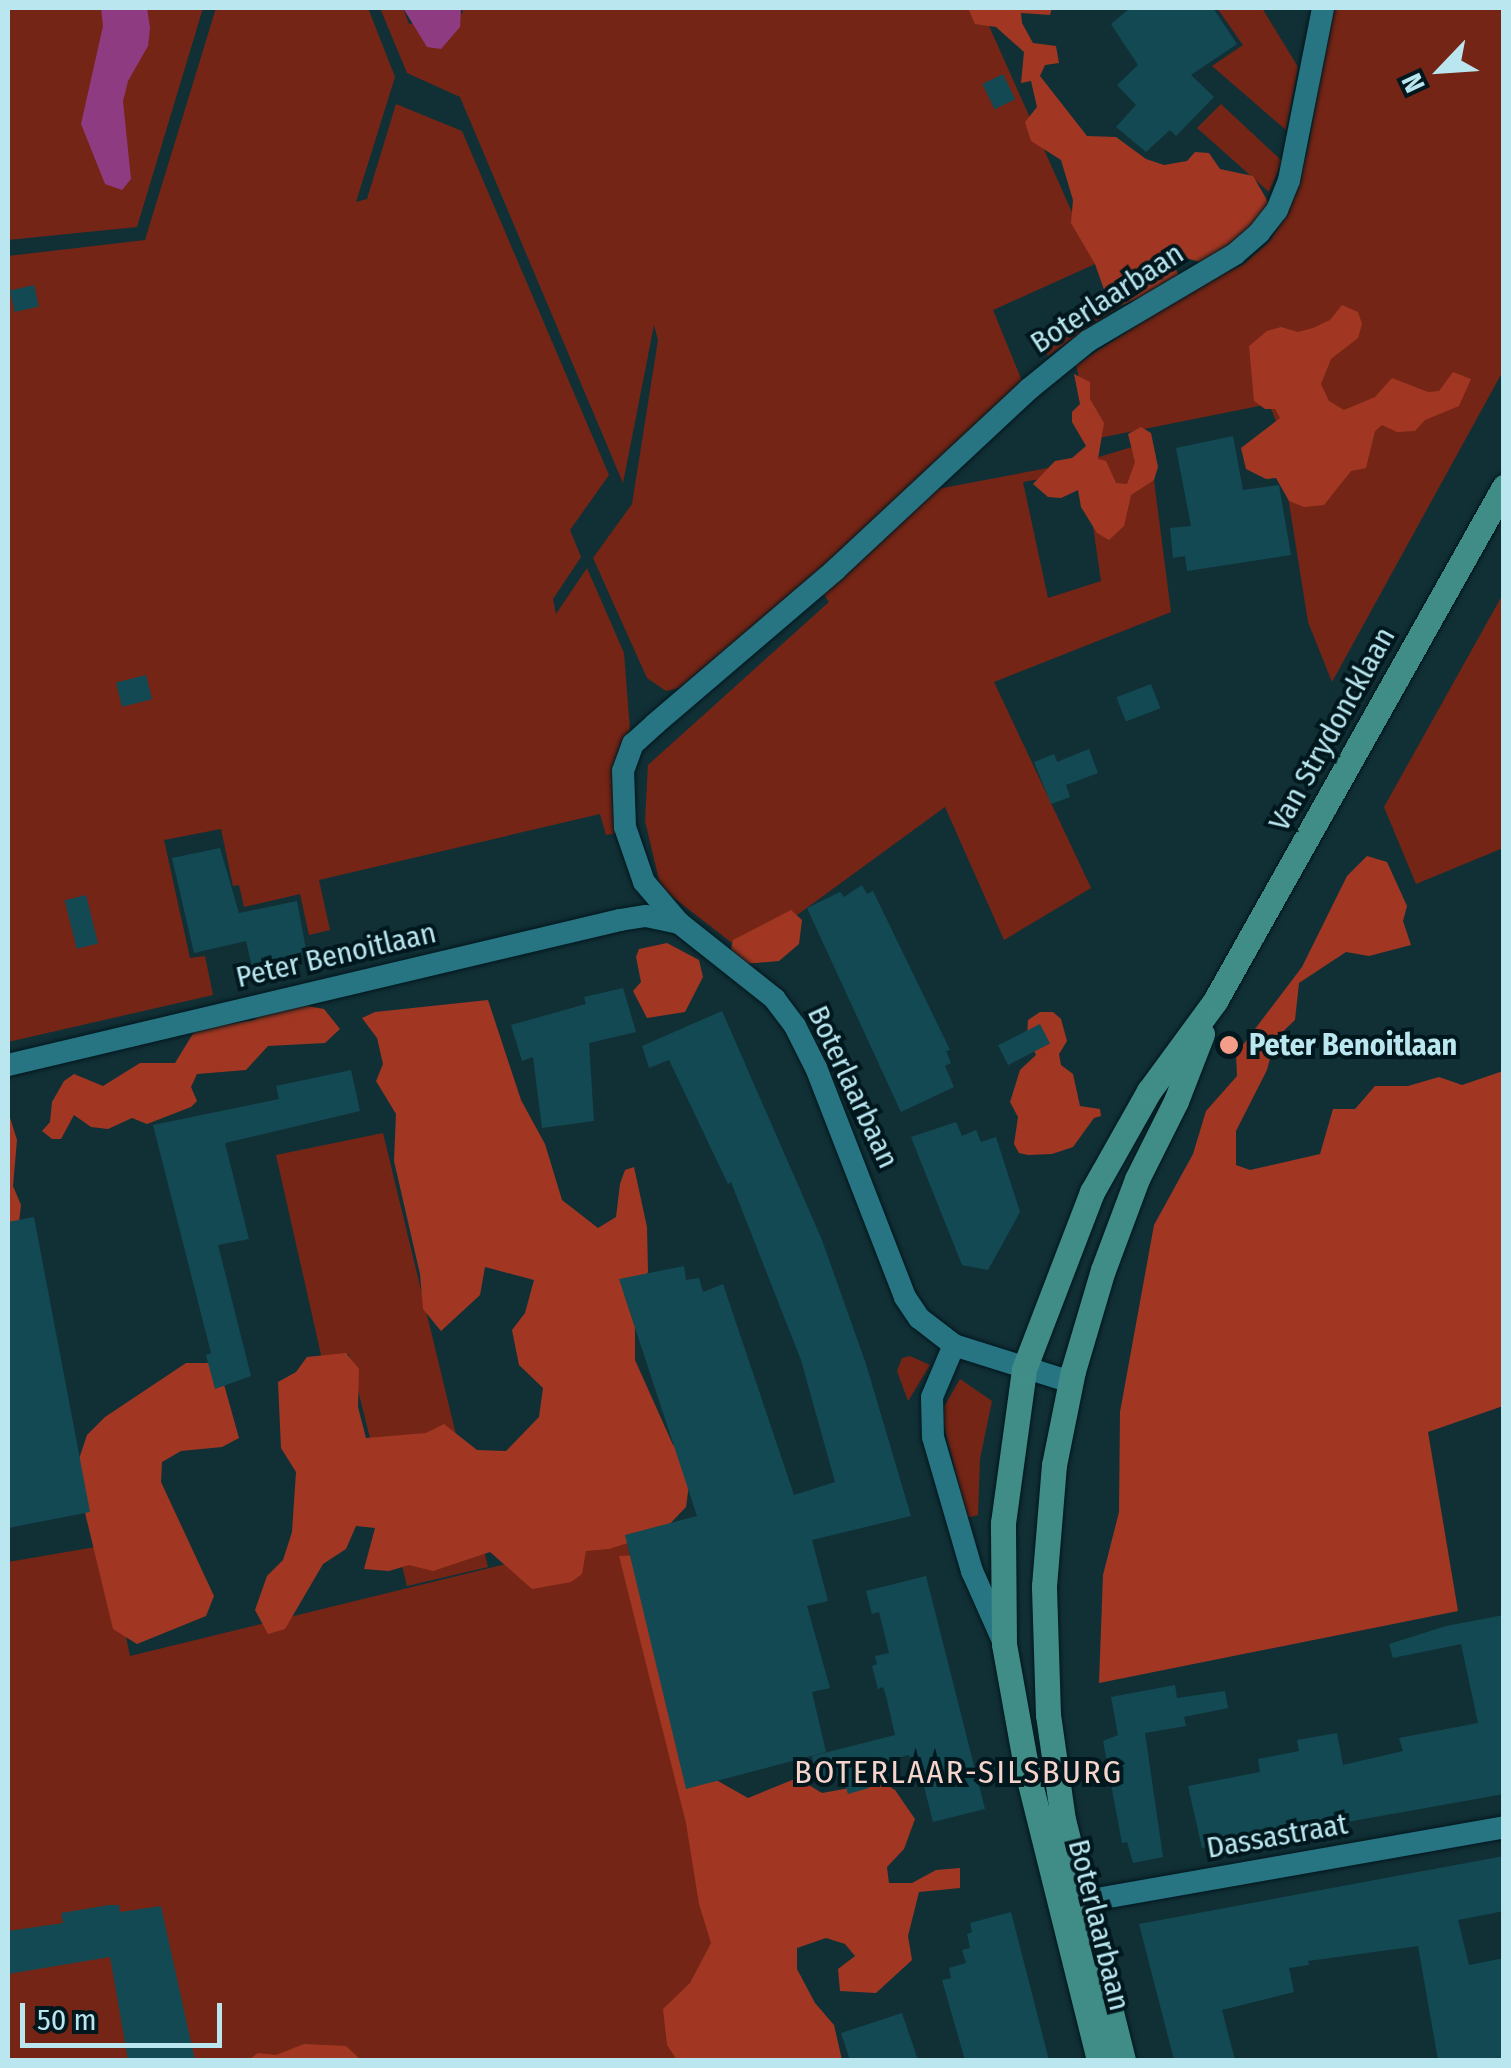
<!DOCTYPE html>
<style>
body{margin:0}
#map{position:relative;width:1511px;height:2068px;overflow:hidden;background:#113036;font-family:"Fira Sans Condensed",sans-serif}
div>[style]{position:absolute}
.green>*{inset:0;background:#752515}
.forest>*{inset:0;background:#a13722}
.water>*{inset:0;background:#8e3b82}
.building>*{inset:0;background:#134953;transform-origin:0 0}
.roads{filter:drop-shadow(0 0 2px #00171d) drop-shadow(0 0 2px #00171d)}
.minor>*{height:22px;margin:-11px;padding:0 11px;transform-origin:11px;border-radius:11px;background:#277483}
.secondary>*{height:25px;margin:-12.5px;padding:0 12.5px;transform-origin:12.5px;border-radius:12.5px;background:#408d88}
.dots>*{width:28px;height:28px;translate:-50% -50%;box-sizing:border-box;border:5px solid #00171d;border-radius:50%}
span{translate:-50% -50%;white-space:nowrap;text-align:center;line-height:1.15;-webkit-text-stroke:8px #00171d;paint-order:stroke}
.street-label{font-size:30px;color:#bae6f0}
.poi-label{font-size:30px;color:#bae6f0;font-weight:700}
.left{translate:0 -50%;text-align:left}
.neighbourhood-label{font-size:32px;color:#f6d4cc;letter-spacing:2.5px}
.frame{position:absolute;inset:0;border:10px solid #bae6f0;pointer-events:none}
.north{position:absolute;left:1391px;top:20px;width:100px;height:100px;-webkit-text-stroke:8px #00171d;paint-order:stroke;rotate:245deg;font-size:28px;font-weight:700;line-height:40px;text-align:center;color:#bae6f0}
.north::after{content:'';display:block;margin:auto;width:35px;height:45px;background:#bae6f0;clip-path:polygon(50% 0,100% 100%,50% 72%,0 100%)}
.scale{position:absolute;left:20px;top:2003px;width:202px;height:45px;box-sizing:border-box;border:5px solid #bae6f0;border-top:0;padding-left:12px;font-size:30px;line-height:35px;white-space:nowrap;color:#bae6f0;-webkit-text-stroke:8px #00171d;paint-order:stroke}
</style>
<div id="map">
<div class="green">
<div style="clip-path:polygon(8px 8px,203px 8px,137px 227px,8px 240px)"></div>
<div style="clip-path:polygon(216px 8px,368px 8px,395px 77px,356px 202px,367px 199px,396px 104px,462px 131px,609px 475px,570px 530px,581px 557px,553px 599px,556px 614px,587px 568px,624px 653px,630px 730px,619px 748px,614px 772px,617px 833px,606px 835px,600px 814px,319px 880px,330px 930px,309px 935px,300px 894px,244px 907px,239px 885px,233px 886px,221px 829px,164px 840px,190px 958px,205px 956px,213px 995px,8px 1042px,8px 256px,145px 240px)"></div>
<div style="clip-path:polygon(380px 8px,403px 8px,409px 24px,463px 13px,461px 8px,981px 8px,1095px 264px,993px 310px,1022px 381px,825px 566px,679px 688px,666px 691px,647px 678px,593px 558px,632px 504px,658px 340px,654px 325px,623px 483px,460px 97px,407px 73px)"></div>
<div style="clip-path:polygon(1217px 8px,1262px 8px,1298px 67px,1286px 130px,1212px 66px,1243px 45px)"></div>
<div style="clip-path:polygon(1332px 8px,1503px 8px,1503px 371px,1332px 682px,1308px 622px,1276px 421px,1269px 404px,1094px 439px,1076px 365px,1192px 289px,1244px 264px,1269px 242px,1284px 219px,1307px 154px)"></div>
<div style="clip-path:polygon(1221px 104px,1282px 161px,1269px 192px,1197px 128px)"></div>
<div style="clip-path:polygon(1107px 298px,1120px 306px,1048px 356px,1042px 346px)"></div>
<div style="clip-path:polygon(evenodd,1149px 442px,1171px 612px,994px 682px,1091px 888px,1004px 940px,945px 807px,745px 953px,661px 888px,645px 821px,648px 765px,829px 602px,823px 593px,927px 491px,1085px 461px,1149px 442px,1085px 471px,1101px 581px,1048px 598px,1023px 482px,1085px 471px)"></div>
<div style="clip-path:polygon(1503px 594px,1503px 848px,1416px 884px,1384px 807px)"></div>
<div style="clip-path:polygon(383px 1133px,488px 1567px,407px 1586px,349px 1354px,322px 1359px,276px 1155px)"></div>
<div style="clip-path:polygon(910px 1356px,930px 1365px,908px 1401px,897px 1371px,902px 1358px)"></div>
<div style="clip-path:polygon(960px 1379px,992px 1401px,980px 1459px,978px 1515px,967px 1518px,943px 1421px,944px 1407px)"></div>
<div style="clip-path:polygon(625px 1535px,726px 1954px,747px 2060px,361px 2060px,356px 2056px,338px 2060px,8px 2060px,8px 1562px,107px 1545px,130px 1656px)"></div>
</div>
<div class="forest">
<div style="clip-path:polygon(968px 8px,1052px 8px,1050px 15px,1021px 13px,1022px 23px,1033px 43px,1056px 46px,1059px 63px,1045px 65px,1040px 76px,1087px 136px,1116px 137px,1146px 159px,1164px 165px,1187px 161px,1195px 152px,1209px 153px,1220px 169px,1253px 176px,1277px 217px,1203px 263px,1186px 258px,1176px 248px,1170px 257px,1181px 280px,1120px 306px,1107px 298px,1095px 264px,1071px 223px,1073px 200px,1061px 160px,1031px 141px,1025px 122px,1037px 107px,1031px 81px,1021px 83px,1024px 52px,996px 27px,975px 24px)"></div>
<div style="clip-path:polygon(1342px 305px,1358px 312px,1362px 324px,1358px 338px,1331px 359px,1321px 384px,1329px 401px,1344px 410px,1375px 397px,1392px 378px,1428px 392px,1439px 391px,1453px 372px,1471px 379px,1459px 406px,1425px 420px,1415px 431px,1397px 432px,1382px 425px,1375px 431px,1366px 468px,1351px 471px,1324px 505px,1304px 507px,1289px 501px,1276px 478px,1266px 479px,1246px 469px,1241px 448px,1280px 418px,1275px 409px,1265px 409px,1254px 401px,1249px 346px,1267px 331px,1281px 327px,1298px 332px,1313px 328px,1330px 320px)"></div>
<div style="clip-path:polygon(1074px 374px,1090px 382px,1090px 399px,1104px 423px,1098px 459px,1106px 461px,1116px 483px,1127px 484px,1135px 462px,1128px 434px,1141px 427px,1151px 433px,1158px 467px,1154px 480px,1131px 495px,1124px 526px,1109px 540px,1097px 533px,1081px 507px,1078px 490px,1061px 498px,1048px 497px,1033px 484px,1055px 461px,1072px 458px,1086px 446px,1072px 422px,1072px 412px,1080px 404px)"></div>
<div style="clip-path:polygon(1367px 856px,1387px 862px,1407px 906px,1403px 921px,1411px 945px,1369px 956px,1346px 952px,1299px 983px,1295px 1020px,1275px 1039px,1267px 1070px,1236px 1131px,1236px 1165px,1250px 1170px,1320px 1154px,1333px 1109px,1355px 1109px,1375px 1086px,1408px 1086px,1439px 1077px,1462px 1085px,1503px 1071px,1503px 1406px,1428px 1432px,1458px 1611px,1099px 1683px,1103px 1575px,1119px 1512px,1120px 1412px,1154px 1225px,1193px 1154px,1206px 1111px,1237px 1076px,1236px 1054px,1302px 967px,1347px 876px)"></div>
<div style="clip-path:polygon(791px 910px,802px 920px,799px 944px,779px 961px,744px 964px,731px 949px,733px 940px)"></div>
<div style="clip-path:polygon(667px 943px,699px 960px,703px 977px,685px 1012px,647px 1018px,633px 991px,641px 982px,636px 957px,639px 949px)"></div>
<div style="clip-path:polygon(488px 1000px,521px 1100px,545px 1144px,562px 1200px,598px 1228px,616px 1217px,620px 1184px,625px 1170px,634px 1167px,647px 1227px,648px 1272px,639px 1290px,624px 1294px,635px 1327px,635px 1360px,673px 1445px,681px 1448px,691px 1470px,686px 1507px,662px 1532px,609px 1549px,586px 1551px,582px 1574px,571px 1582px,532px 1589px,490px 1552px,433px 1571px,409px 1565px,389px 1571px,364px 1569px,375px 1528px,356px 1526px,346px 1549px,323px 1564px,285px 1629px,268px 1634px,255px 1610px,267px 1576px,283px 1560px,292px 1532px,296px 1472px,281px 1448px,278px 1382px,296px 1372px,307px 1357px,346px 1353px,359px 1369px,358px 1407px,366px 1438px,426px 1433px,444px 1424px,477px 1450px,506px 1451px,539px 1417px,543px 1388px,519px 1365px,512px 1330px,525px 1313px,534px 1280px,485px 1267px,480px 1295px,441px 1331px,423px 1309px,420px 1274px,394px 1161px,396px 1114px,376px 1081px,383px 1064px,377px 1038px,362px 1018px,375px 1012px)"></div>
<div style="clip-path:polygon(307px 1006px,324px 1009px,340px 1029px,325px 1043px,268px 1046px,246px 1070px,197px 1074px,191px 1087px,197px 1101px,191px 1107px,147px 1124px,132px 1118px,108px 1129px,91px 1127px,74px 1115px,61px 1139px,52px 1139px,42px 1131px,50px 1122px,52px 1102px,64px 1081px,74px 1074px,103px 1086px,140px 1063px,175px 1063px,194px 1032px,204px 1028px,254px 1020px,271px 1007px)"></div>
<div style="clip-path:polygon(1040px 1012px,1053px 1012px,1061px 1019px,1067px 1041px,1059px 1054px,1061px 1065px,1073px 1074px,1080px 1106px,1100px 1109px,1101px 1116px,1094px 1118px,1073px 1147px,1052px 1154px,1028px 1155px,1019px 1153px,1014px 1144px,1018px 1117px,1010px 1102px,1020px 1070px,1036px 1055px,1027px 1036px,1028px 1020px)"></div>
<div style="clip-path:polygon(8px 1111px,17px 1140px,13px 1186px,21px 1205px,19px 1222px,8px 1237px)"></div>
<div style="clip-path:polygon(186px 1363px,218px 1363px,239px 1438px,222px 1447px,181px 1451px,162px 1462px,161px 1482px,214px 1596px,206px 1616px,137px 1644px,113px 1629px,75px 1471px,87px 1435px,105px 1417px)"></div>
<div style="clip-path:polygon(641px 1555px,695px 1768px,748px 1798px,797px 1778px,822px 1793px,882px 1782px,895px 1790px,915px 1819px,904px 1849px,887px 1867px,889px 1883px,912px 1883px,936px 1870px,960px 1868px,960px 1888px,919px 1892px,908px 1936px,912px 1960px,876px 1993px,840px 1991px,838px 1969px,855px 1956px,845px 1944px,826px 1938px,797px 1948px,797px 1969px,815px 2003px,834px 2025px,842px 2060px,677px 2060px,667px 2045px,663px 2009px,690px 1983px,711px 1943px,699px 1904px,686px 1823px,619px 1556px)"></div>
<div style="clip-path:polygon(304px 2044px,346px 2046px,361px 2060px,248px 2060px,258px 2053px,276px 2055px)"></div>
</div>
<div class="water">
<div style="clip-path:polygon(101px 8px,147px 8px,150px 28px,148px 46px,128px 81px,123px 101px,131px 179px,122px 190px,105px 184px,81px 124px,103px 26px)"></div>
<div style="clip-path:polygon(403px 8px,461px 8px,460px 27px,441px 49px,427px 47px)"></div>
</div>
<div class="building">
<div style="clip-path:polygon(1130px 8px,1213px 8px,1237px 44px,1191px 75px,1214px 97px,1176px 136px,1170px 130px,1146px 152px,1116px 127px,1136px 105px,1117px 85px,1138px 65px,1111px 24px)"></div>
<div style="left:1003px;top:74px;width:28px;height:23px;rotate:64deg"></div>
<div style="left:34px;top:285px;width:22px;height:25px;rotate:77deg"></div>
<div style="clip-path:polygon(1233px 436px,1243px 490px,1279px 485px,1291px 555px,1187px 571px,1185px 556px,1173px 558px,1170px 528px,1191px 526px,1176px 448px)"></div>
<div style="left:146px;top:675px;width:25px;height:31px;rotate:76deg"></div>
<div style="left:1151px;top:684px;width:26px;height:37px;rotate:69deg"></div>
<div style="clip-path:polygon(1089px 749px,1098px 773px,1066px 785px,1070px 797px,1051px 804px,1034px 762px,1054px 754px,1057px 762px)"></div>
<div style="clip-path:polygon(220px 848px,239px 913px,297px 901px,307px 955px,252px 967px,246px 941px,194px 953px,172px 858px)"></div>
<div style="clip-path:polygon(862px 885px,867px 894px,873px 891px,950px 1050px,946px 1051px,951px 1063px,945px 1066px,954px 1087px,901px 1112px,807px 908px,840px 892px,844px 897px)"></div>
<div style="left:86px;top:895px;width:50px;height:22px;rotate:76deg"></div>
<div style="clip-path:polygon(623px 988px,636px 1032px,589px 1043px,594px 1121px,542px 1128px,533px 1057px,522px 1061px,511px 1025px,586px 1004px,584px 997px)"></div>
<div style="clip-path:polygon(722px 1011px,822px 1240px,866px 1364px,911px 1516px,812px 1540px,828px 1601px,807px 1606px,830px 1688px,812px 1692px,826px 1752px,686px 1789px,625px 1535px,697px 1516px,619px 1279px,684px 1266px,686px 1280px,699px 1278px,703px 1292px,723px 1284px,794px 1495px,835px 1482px,801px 1360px,731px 1182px,728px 1184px,669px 1060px,649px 1068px,642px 1046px)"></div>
<div style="left:1040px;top:1024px;width:22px;height:47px;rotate:63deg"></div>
<div style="clip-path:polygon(351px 1070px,360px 1111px,225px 1143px,249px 1239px,218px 1245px,251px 1376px,215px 1389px,206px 1355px,211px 1353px,153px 1125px,279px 1099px,276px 1086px)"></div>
<div style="clip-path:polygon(956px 1122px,962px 1136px,976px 1130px,981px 1142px,996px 1137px,1020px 1212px,988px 1270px,962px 1265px,911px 1137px)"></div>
<div style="clip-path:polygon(34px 1217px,90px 1512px,8px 1528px,8px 1222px)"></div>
<div style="clip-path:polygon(926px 1576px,985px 1809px,933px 1822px,918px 1763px,912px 1765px,909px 1755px,863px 1767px,869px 1788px,848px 1794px,842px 1775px,817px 1781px,812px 1756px,895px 1735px,886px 1696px,883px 1687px,878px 1689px,872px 1666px,877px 1664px,875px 1656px,889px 1653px,879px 1612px,872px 1614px,866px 1591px)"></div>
<div style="clip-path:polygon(1504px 1615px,1504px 1794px,1202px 1848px,1188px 1786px,1260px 1772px,1258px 1759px,1299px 1751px,1297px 1740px,1337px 1733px,1343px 1765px,1403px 1751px,1399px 1738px,1478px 1723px,1461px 1644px,1393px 1658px,1389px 1644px,1446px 1626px)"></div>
<div style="clip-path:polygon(1175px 1685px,1177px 1698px,1225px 1691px,1228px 1708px,1184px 1717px,1186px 1726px,1145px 1733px,1163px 1857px,1133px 1863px,1127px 1842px,1122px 1843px,1103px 1741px,1118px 1735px,1111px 1697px)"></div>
<div style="clip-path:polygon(1504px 1856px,1504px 1911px,1458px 1920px,1469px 1965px,1504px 1958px,1504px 2060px,1438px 2060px,1418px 1946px,1308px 1961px,1309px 1965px,1289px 1968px,1294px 1992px,1222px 2010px,1235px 2060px,1174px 2060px,1139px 1924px)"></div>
<div style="clip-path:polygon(109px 1905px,119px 1905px,120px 1912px,161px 1906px,195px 2060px,128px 2060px,110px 1957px,8px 1974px,8px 1931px,63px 1923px,61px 1913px)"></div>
<div style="clip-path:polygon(1011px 1912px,1049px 2060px,965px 2060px,942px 1980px,951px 1978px,949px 1968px,966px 1963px,962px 1950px,970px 1948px,967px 1934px,972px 1932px,970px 1923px)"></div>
<div style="clip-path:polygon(902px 2013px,918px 2060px,850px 2060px,841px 2033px)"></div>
</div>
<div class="roads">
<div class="minor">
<div style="left:8px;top:1065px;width:629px;rotate:-13.33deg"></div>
<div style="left:620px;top:920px;width:26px;rotate:-9deg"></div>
<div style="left:646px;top:916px;width:34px;rotate:12deg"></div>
<div style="left:954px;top:1345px;width:56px;rotate:112.9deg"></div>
<div style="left:932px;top:1397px;width:40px;rotate:88.6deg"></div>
<div style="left:933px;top:1437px;width:140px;rotate:73.8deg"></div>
<div style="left:972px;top:1571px;width:77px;rotate:66.1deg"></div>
<div style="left:1071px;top:1382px;width:123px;rotate:-162.5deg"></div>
<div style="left:954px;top:1345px;width:44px;rotate:-142.4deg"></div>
<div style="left:919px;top:1318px;width:25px;rotate:-124deg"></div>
<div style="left:905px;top:1297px;width:246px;rotate:-111.2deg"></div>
<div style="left:816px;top:1068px;width:47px;rotate:-116.6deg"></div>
<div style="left:795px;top:1026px;width:34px;rotate:-127deg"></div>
<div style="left:775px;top:999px;width:122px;rotate:-141.6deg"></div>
<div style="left:679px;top:923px;width:54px;rotate:-130.5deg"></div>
<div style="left:644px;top:882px;width:58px;rotate:-109.1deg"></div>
<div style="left:625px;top:827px;width:56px;rotate:-92deg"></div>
<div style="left:623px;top:771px;width:29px;rotate:-70deg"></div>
<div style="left:633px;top:744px;width:30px;rotate:-42deg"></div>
<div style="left:655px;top:724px;width:237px;rotate:-40.5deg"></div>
<div style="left:835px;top:570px;width:265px;rotate:-43deg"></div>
<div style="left:1029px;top:389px;width:76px;rotate:-39.1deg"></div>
<div style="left:1088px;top:341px;width:171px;rotate:-30.6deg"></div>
<div style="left:1235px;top:254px;width:32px;rotate:-41deg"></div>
<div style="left:1259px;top:233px;width:29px;rotate:-52deg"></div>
<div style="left:1277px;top:210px;width:32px;rotate:-68deg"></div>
<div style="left:1289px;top:180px;width:175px;rotate:-78.8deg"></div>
<div style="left:1069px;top:1904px;width:442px;rotate:-10deg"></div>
</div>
<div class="secondary">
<div style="left:1099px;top:2060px;width:297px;rotate:-104deg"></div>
<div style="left:1027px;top:1772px;width:130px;rotate:-100.2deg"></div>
<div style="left:1004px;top:1644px;width:121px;rotate:-90.5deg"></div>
<div style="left:1003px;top:1523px;width:155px;rotate:-82.2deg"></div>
<div style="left:1024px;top:1369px;width:190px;rotate:-69deg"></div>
<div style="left:1092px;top:1192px;width:116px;rotate:-60.6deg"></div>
<div style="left:1149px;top:1091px;width:112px;rotate:-53.7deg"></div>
<div style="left:1215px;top:1001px;width:590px;rotate:-60.65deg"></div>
<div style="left:1123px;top:2060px;width:247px;rotate:-104deg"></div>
<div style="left:1063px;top:1820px;width:106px;rotate:-98.1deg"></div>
<div style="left:1048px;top:1715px;width:129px;rotate:-91.8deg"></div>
<div style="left:1044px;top:1586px;width:121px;rotate:-85.3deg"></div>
<div style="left:1054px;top:1465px;width:96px;rotate:-78.6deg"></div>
<div style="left:1073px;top:1371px;width:105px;rotate:-73.5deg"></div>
<div style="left:1103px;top:1270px;width:97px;rotate:-69.5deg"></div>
<div style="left:1137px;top:1179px;width:87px;rotate:-63.4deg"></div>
<div style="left:1176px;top:1101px;width:72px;rotate:-68.8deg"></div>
</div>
</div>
<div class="dots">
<div style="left:1229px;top:1045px;background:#f49e8a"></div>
</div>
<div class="street-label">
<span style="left:1107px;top:298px;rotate:-33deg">Boterlaarbaan</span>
<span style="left:1332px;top:729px;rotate:-61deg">Van Strydoncklaan</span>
<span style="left:336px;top:955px;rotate:-13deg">Peter Benoitlaan</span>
<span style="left:853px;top:1087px;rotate:65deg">Boterlaarbaan</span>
<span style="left:1277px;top:1836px;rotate:-10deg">Dassastraat</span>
<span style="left:1099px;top:1925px;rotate:76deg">Boterlaarbaan</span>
</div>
<div class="poi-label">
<span class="left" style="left:1249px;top:1045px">Peter Benoitlaan</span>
</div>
<div class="neighbourhood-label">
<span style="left:959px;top:1772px">BOTERLAAR-SILSBURG</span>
</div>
<div class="frame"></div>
<div class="north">N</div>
<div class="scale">50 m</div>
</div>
